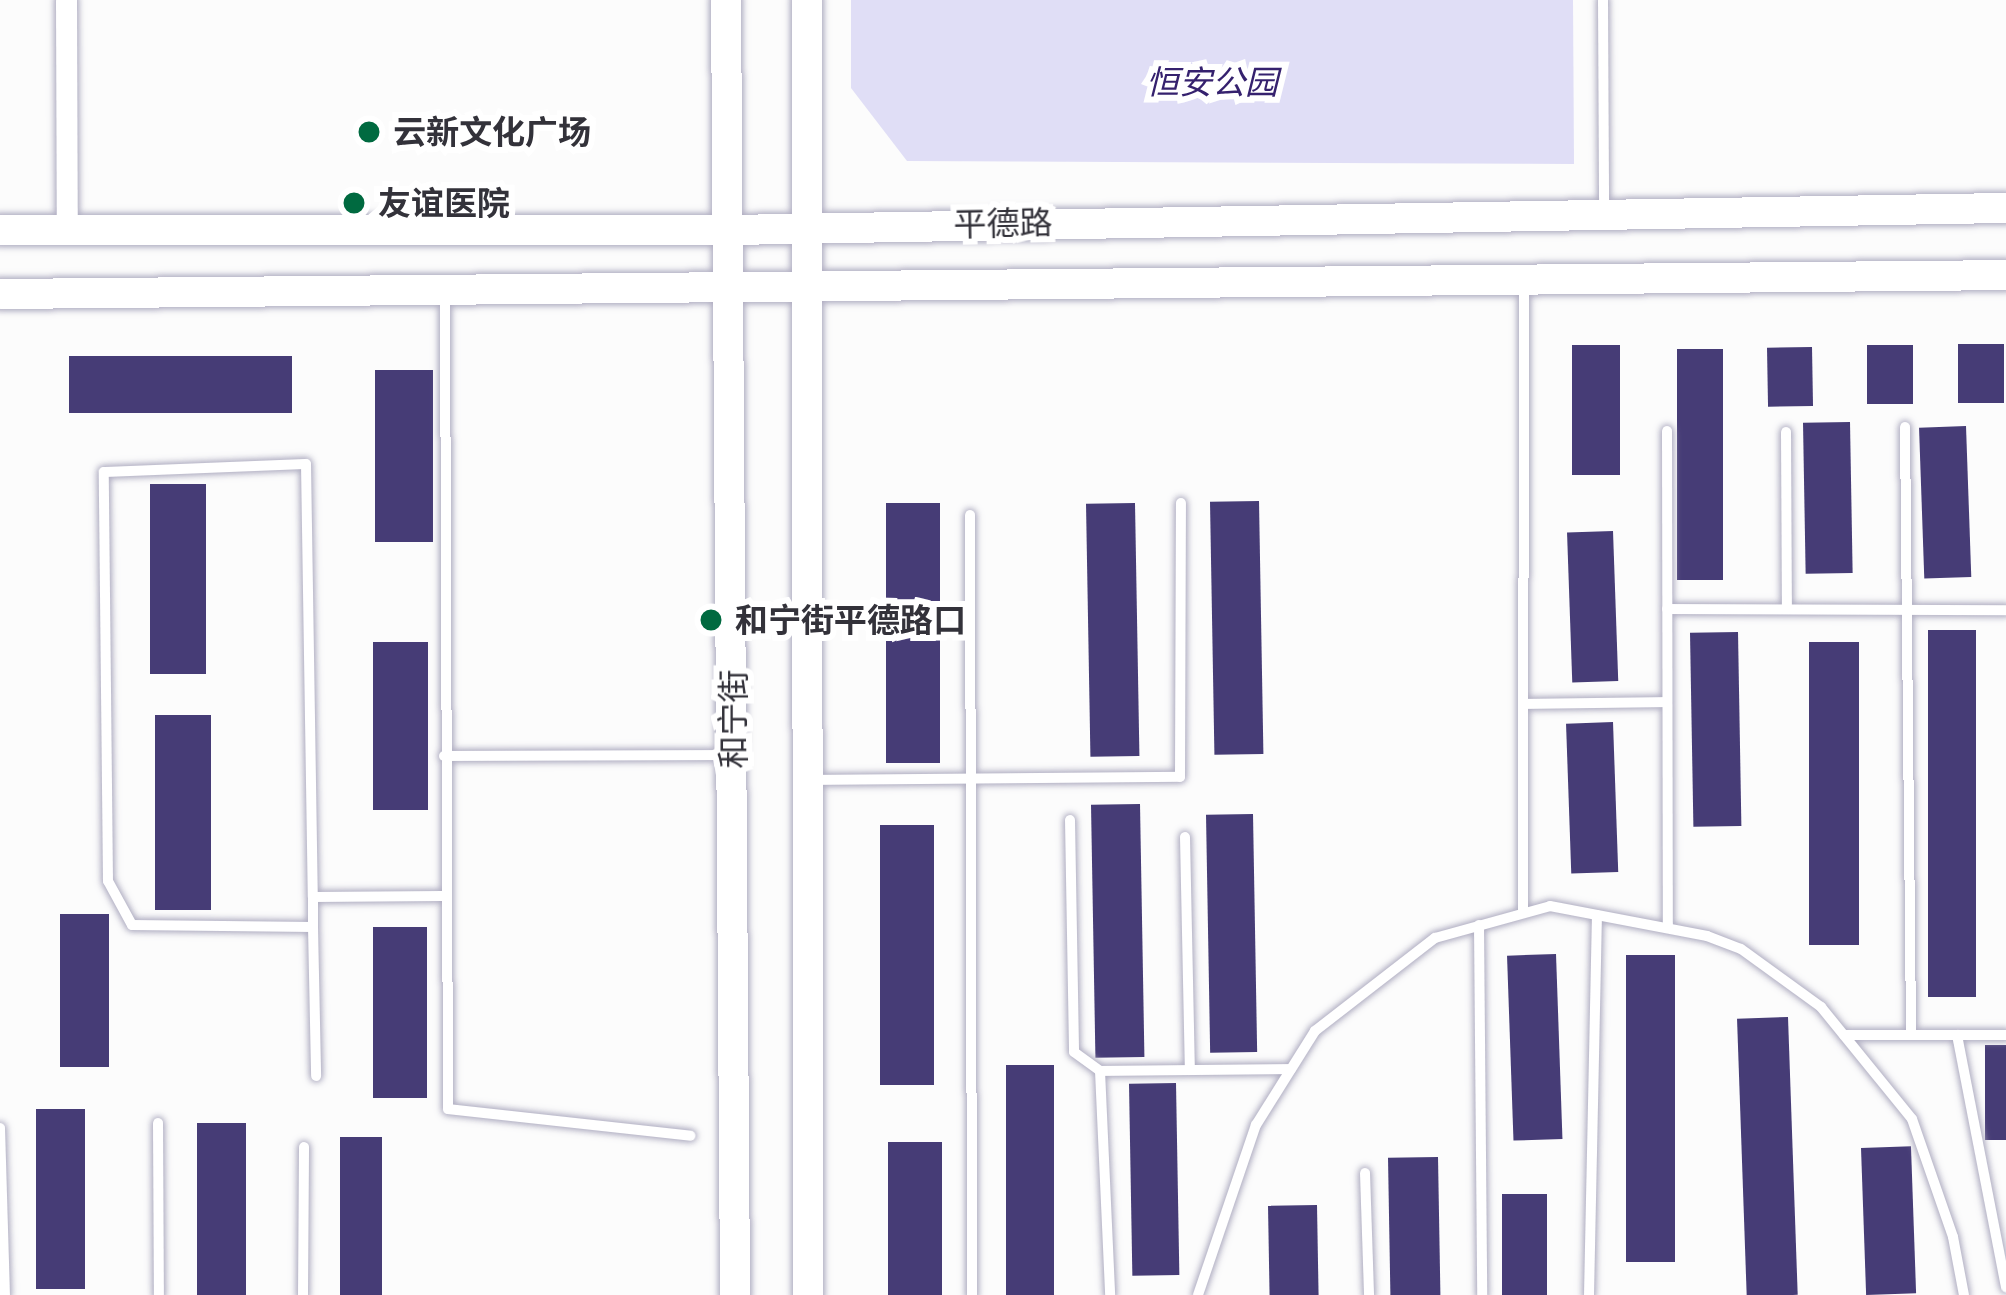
<!DOCTYPE html>
<meta charset="utf-8">
<style>
body{margin:0}
#map{position:relative;width:2006px;height:1295px;overflow:hidden;background:#fcfcfc;font-family:"PT Serif","Noto Sans SC",serif}
div>[style]{position:absolute}
.green>*{inset:0;background:#e0def6}
.building>*{inset:0;background:#463c76;transform-origin:0 0}
.roads{filter:drop-shadow(0 0 3px #b0aec2) drop-shadow(0 0 3px #b0aec2)}
.lane>*{height:10px;margin:-5px;padding:0 5px;transform-origin:5px;border-radius:5px;background:#fff}
.street>*{height:21px;margin:-10.5px;padding:0 10.5px;transform-origin:10.5px;border-radius:10.5px;background:#fff}
.secondary>*{height:30px;margin:-15px;padding:0 15px;transform-origin:15px;border-radius:15px;background:#fff}
.dots>*{width:33px;height:33px;translate:-50% -50%;box-sizing:border-box;border:6px solid #fff;border-radius:50%}
span{translate:-50% -50%;white-space:nowrap;text-align:center;line-height:1.15;-webkit-text-stroke:12px #fff;paint-order:stroke}
.park-label{font-size:33px;color:#35216e;font-style:italic}
.poi-label{font-size:33px;color:#33323a;font-weight:700}
.left{translate:0 -50%;text-align:left}
.street-label{font-size:33px;color:#33323a}
</style>
<div id="map">
<div class="green">
<div style="clip-path:polygon(851px 0,1573px 0,1574px 164px,907px 161px,851px 88px)"></div>
</div>
<div class="building">
<div style="left:1958px;top:344px;width:46px;height:59px"></div>
<div style="left:1572px;top:345px;width:48px;height:130px"></div>
<div style="left:1867px;top:345px;width:46px;height:59px"></div>
<div style="left:1812px;top:347px;width:59px;height:45px;rotate:89deg"></div>
<div style="left:1677px;top:349px;width:46px;height:231px"></div>
<div style="left:292px;top:356px;width:57px;height:223px;rotate:90deg"></div>
<div style="left:375px;top:370px;width:58px;height:172px"></div>
<div style="left:1850px;top:422px;width:151px;height:47px;rotate:89deg"></div>
<div style="left:1966px;top:426px;width:151px;height:47px;rotate:88deg"></div>
<div style="left:150px;top:484px;width:56px;height:190px"></div>
<div style="left:1259px;top:501px;width:253px;height:49px;rotate:89deg"></div>
<div style="left:886px;top:503px;width:54px;height:260px"></div>
<div style="left:1135px;top:503px;width:253px;height:49px;rotate:89deg"></div>
<div style="left:1613px;top:531px;width:150px;height:46px;rotate:88deg"></div>
<div style="left:1976px;top:630px;width:367px;height:48px;rotate:90deg"></div>
<div style="left:1738px;top:632px;width:194px;height:48px;rotate:89deg"></div>
<div style="left:428px;top:642px;width:168px;height:55px;rotate:90deg"></div>
<div style="left:1859px;top:642px;width:303px;height:50px;rotate:90deg"></div>
<div style="left:155px;top:715px;width:56px;height:195px"></div>
<div style="left:1613px;top:722px;width:150px;height:47px;rotate:88deg"></div>
<div style="left:1140px;top:804px;width:253px;height:49px;rotate:89deg"></div>
<div style="left:1253px;top:814px;width:238px;height:47px;rotate:89deg"></div>
<div style="left:880px;top:825px;width:54px;height:260px"></div>
<div style="left:60px;top:914px;width:49px;height:153px"></div>
<div style="left:373px;top:927px;width:54px;height:171px"></div>
<div style="left:1556px;top:954px;width:185px;height:49px;rotate:88deg"></div>
<div style="left:1675px;top:955px;width:307px;height:49px;rotate:90deg"></div>
<div style="left:1788px;top:1017px;width:278px;height:51px;rotate:88deg"></div>
<div style="left:1985px;top:1045px;width:21px;height:95px"></div>
<div style="left:1006px;top:1065px;width:48px;height:230px"></div>
<div style="left:1176px;top:1083px;width:192px;height:47px;rotate:89deg"></div>
<div style="left:36px;top:1109px;width:49px;height:180px"></div>
<div style="left:197px;top:1123px;width:49px;height:172px"></div>
<div style="left:340px;top:1137px;width:42px;height:158px"></div>
<div style="left:888px;top:1142px;width:54px;height:153px"></div>
<div style="left:1861px;top:1148px;width:50px;height:147px;rotate:-2deg"></div>
<div style="left:1438px;top:1157px;width:138px;height:50px;rotate:89deg"></div>
<div style="left:1502px;top:1194px;width:45px;height:101px"></div>
<div style="left:1317px;top:1205px;width:90px;height:49px;rotate:89deg"></div>
</div>
<div class="roads">
<div class="lane">
<div style="left:1603px;top:0;width:211px;rotate:89.7deg"></div>
<div style="left:445px;top:296px;width:813px;rotate:89.79deg"></div>
<div style="left:448px;top:1109px;width:244px;rotate:6.3deg"></div>
<div style="left:1905px;top:427px;width:608px;rotate:89.43deg"></div>
<div style="left:1667px;top:431px;width:497px;rotate:89.9deg"></div>
<div style="left:1786px;top:432px;width:177px;rotate:89.7deg"></div>
<div style="left:970px;top:515px;width:780px;rotate:89.85deg"></div>
<div style="left:1667px;top:609px;width:339px;rotate:0.2deg"></div>
<div style="left:1524px;top:704px;width:143px;rotate:-0.8deg"></div>
<div style="left:444px;top:756px;width:284px;rotate:-0.2deg"></div>
<div style="left:809px;top:780px;width:371px;rotate:-0.5deg"></div>
<div style="left:1180px;top:777px;width:274px;rotate:-89.8deg"></div>
<div style="left:1070px;top:820px;width:232px;rotate:89deg"></div>
<div style="left:1074px;top:1052px;width:32px;rotate:36deg"></div>
<div style="left:1100px;top:1071px;width:224px;rotate:87.4deg"></div>
<div style="left:1185px;top:837px;width:233px;rotate:88.8deg"></div>
<div style="left:313px;top:897px;width:130px;rotate:-0.4deg"></div>
<div style="left:1523px;top:913px;width:633px;rotate:-89.91deg"></div>
<div style="left:1479px;top:925px;width:370px;rotate:89.5deg"></div>
<div style="left:313px;top:927px;width:181px;rotate:-179.4deg"></div>
<div style="left:132px;top:925px;width:50px;rotate:-118.6deg"></div>
<div style="left:108px;top:881px;width:409px;rotate:-90.6deg"></div>
<div style="left:104px;top:472px;width:202px;rotate:-2.3deg"></div>
<div style="left:306px;top:464px;width:433px;rotate:89.1deg"></div>
<div style="left:313px;top:897px;width:30px;rotate:90deg"></div>
<div style="left:313px;top:927px;width:149px;rotate:88.8deg"></div>
<div style="left:1844px;top:1035px;width:162px"></div>
<div style="left:1957px;top:1035px;width:257px;rotate:79deg"></div>
<div style="left:1100px;top:1071px;width:191px;rotate:-0.6deg"></div>
<div style="left:158px;top:1123px;width:172px;rotate:89.7deg"></div>
<div style="left:0;top:1128px;width:167px;rotate:88.3deg"></div>
<div style="left:1365px;top:1173px;width:122px;rotate:88.1deg"></div>
<div style="left:303px;top:1295px;width:148px;rotate:-89.6deg"></div>
<div style="left:1198px;top:1295px;width:180px;rotate:-71.2deg"></div>
<div style="left:1256px;top:1125px;width:111px;rotate:-57.9deg"></div>
<div style="left:1315px;top:1031px;width:152px;rotate:-37.8deg"></div>
<div style="left:1435px;top:938px;width:119px;rotate:-15.5deg"></div>
<div style="left:1550px;top:906px;width:160px;rotate:10.8deg"></div>
<div style="left:1707px;top:936px;width:36px;rotate:21deg"></div>
<div style="left:1741px;top:949px;width:99px;rotate:35.9deg"></div>
<div style="left:1821px;top:1007px;width:144px;rotate:50.9deg"></div>
<div style="left:1912px;top:1119px;width:125px;rotate:70.8deg"></div>
<div style="left:1953px;top:1237px;width:59px;rotate:79.3deg"></div>
<div style="left:1589px;top:1295px;width:380px;rotate:-88.8deg"></div>
</div>
<div class="street">
<div style="left:66px;top:0;width:230px;rotate:89.8deg"></div>
</div>
<div class="secondary">
<div style="left:726px;top:0;width:1295px;rotate:89.6deg"></div>
<div style="left:807px;top:0;width:1295px;rotate:89.96deg"></div>
<div style="left:0;top:230px;width:730px"></div>
<div style="left:730px;top:230px;width:1276px;rotate:-0.99deg"></div>
<div style="left:0;top:294px;width:2006px;rotate:-0.54deg"></div>
</div>
</div>
<div class="dots">
<div style="left:369px;top:132px;background:#006a40"></div>
<div style="left:354px;top:203px;background:#006a40"></div>
<div style="left:711px;top:620px;background:#006a40"></div>
</div>
<div class="park-label">
<span style="left:1212px;top:82px">恒安公园</span>
</div>
<div class="poi-label">
<span class="left" style="left:393px;top:132px">云新文化广场</span>
<span class="left" style="left:378px;top:203px">友谊医院</span>
<span class="left" style="left:735px;top:620px">和宁街平德路口</span>
</div>
<div class="street-label">
<span style="left:1003px;top:223px;rotate:-1deg">平德路</span>
<span style="left:733px;top:719px;rotate:-90deg">和宁街</span>
</div>
</div>
